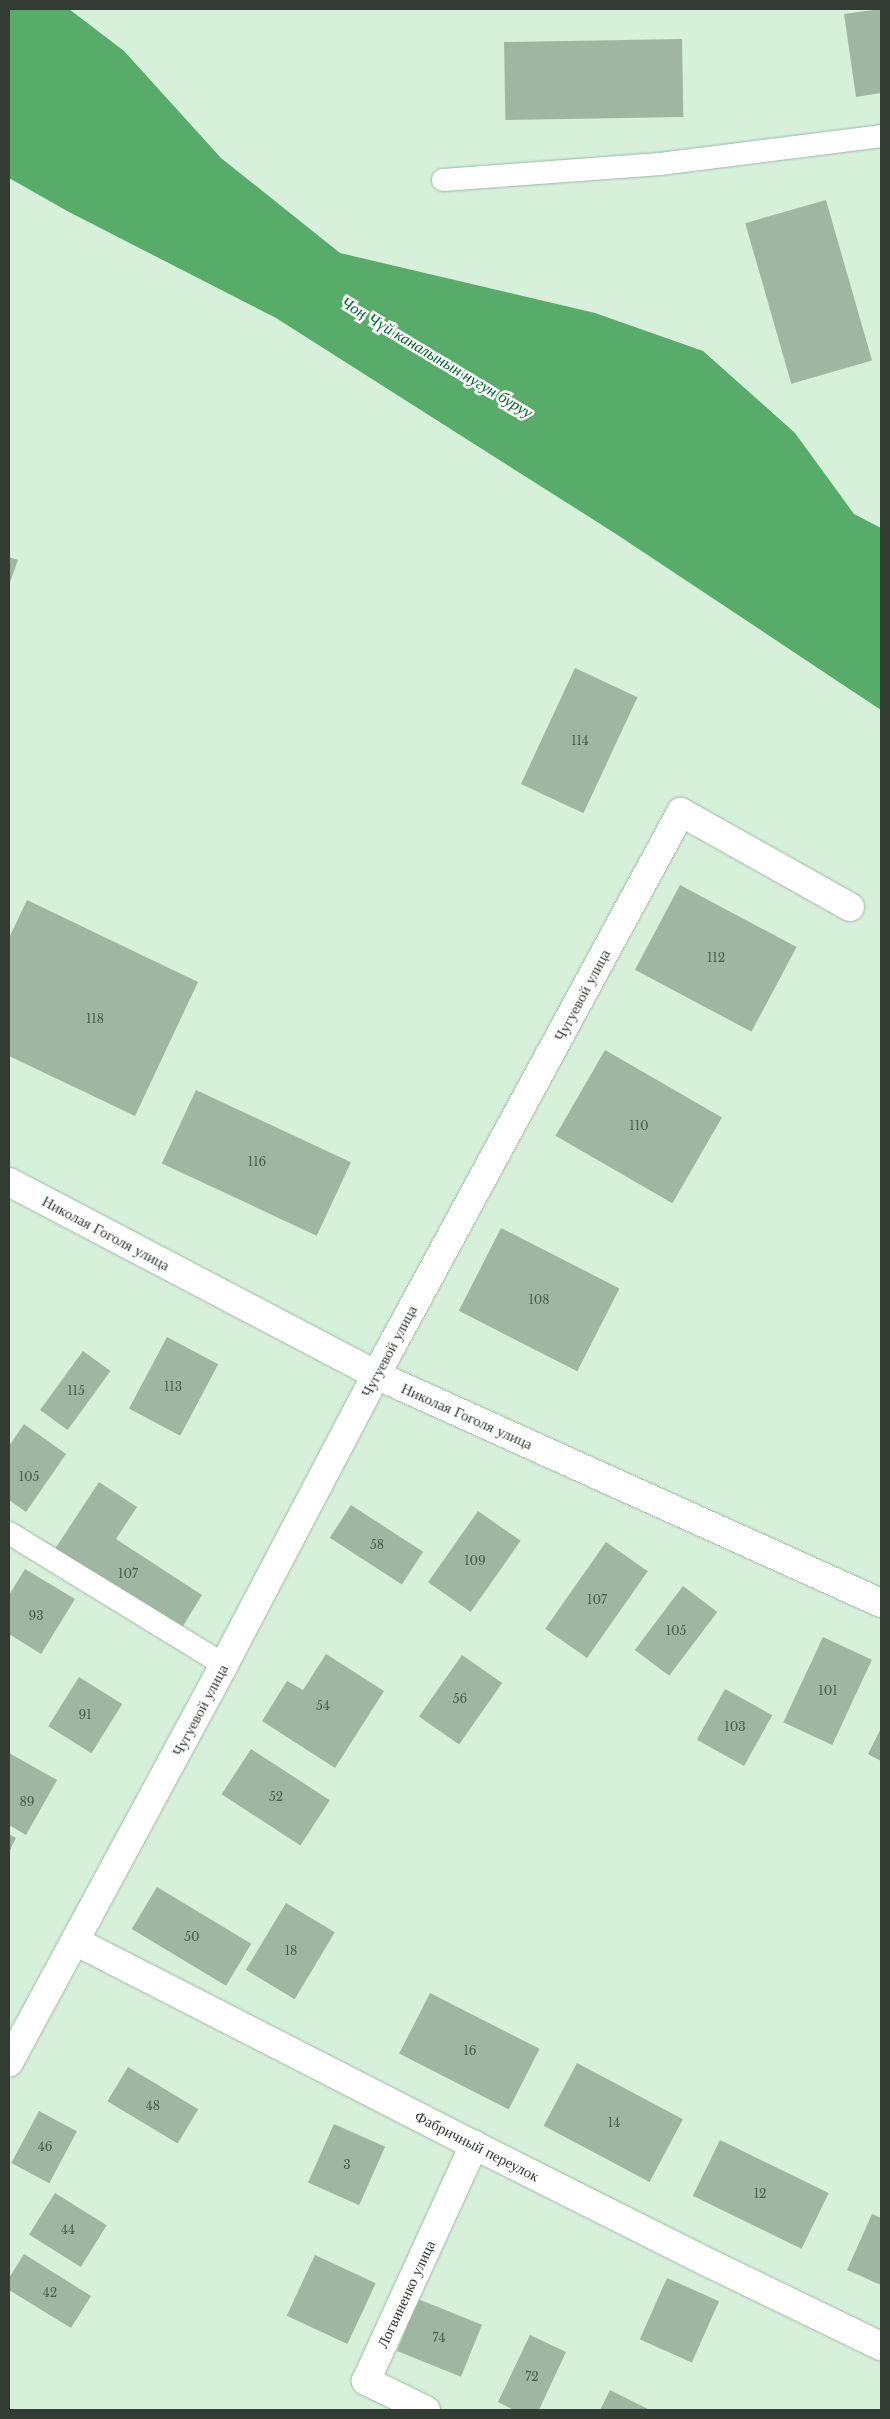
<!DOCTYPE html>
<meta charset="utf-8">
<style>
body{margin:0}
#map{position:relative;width:890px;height:2419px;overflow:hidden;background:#d6f0d9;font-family:"Libre Baskerville",serif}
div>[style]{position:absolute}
.water>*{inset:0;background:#58ac69}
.building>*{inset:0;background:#9fb7a2;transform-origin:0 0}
.roads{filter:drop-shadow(0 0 1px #9fb7a2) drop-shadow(0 0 1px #9fb7a2)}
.lane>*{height:22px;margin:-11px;padding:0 11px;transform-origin:11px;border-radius:11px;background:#fff}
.street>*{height:28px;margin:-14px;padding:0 14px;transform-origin:14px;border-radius:14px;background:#fff}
.secondary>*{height:28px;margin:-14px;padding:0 14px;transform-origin:14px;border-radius:14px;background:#fff}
span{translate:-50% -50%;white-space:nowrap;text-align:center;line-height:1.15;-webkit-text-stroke:5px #fff;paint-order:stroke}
.number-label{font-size:12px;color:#4d5b4f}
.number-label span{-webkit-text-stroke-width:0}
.street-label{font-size:15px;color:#323c33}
.water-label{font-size:16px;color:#016628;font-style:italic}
.frame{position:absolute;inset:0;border:10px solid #323c33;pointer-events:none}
</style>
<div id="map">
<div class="water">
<div style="clip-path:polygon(9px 9px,69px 9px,124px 51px,221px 158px,340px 253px,595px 313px,703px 351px,795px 433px,854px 514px,881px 528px,881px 710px,616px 534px,276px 318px,69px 212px,9px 178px)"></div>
</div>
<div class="building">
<div style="clip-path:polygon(881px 9px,881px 93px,856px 97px,844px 14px)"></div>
<div style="left:682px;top:39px;width:78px;height:178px;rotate:89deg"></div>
<div style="left:826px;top:200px;width:167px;height:84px;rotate:74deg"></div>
<div style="clip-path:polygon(9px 557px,18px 560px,9px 585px)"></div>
<div style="left:575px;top:668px;width:69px;height:128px;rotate:25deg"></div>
<div style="left:680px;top:885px;width:132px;height:96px;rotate:28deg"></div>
<div style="clip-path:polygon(27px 900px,198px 982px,135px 1116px,9px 1056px,9px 938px)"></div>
<div style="left:605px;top:1050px;width:135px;height:99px;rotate:30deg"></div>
<div style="left:196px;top:1090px;width:171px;height:81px;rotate:25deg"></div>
<div style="left:501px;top:1228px;width:133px;height:93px;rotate:27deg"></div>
<div style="left:167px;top:1337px;width:58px;height:81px;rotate:28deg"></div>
<div style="left:83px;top:1351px;width:34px;height:73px;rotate:36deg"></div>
<div style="clip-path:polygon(24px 1424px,66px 1454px,26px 1512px,9px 1500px,9px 1446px)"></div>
<div style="clip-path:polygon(99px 1482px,137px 1507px,116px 1539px,202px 1595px,178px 1634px,53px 1552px)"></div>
<div style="left:351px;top:1505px;width:86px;height:39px;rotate:33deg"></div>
<div style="left:478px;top:1511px;width:52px;height:87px;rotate:35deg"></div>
<div style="left:606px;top:1542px;width:51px;height:106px;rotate:35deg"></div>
<div style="clip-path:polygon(25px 1569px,75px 1599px,41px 1654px,9px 1634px,9px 1595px)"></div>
<div style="left:683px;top:1586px;width:43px;height:80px;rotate:37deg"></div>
<div style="left:823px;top:1637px;width:54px;height:94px;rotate:25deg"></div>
<div style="clip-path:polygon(326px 1654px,384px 1691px,335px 1768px,262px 1721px,287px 1681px,303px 1690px)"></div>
<div style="left:462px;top:1655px;width:49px;height:75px;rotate:35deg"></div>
<div style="left:79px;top:1677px;width:51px;height:58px;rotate:32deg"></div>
<div style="left:725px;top:1689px;width:54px;height:58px;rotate:29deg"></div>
<div style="clip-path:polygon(881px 1728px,881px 1761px,868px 1754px)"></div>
<div style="left:251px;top:1749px;width:94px;height:54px;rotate:33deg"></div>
<div style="clip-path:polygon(9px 1753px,57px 1780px,26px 1835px,9px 1825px)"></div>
<div style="clip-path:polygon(9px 1834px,16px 1838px,9px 1852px)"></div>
<div style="left:157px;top:1887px;width:110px;height:49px;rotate:31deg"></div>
<div style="left:286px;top:1903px;width:57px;height:78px;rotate:31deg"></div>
<div style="left:430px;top:1993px;width:123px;height:68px;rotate:27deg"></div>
<div style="left:577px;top:2063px;width:120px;height:71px;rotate:28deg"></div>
<div style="left:128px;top:2067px;width:82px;height:40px;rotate:31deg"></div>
<div style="left:39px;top:2111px;width:43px;height:59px;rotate:28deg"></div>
<div style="left:334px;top:2124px;width:56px;height:64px;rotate:24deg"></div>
<div style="left:720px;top:2140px;width:121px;height:62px;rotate:26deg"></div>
<div style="left:55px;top:2193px;width:61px;height:49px;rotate:32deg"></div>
<div style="clip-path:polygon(872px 2214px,881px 2218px,881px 2285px,847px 2270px)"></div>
<div style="clip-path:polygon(24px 2254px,91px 2296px,71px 2328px,9px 2290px,9px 2278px)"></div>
<div style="left:315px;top:2255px;width:67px;height:67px;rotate:25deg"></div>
<div style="left:667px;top:2278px;width:57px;height:67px;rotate:24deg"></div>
<div style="left:418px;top:2299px;width:69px;height:56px;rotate:22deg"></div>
<div style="clip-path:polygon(530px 2335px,566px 2352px,539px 2410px,514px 2410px,498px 2402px)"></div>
<div style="clip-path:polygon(610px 2390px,650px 2410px,600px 2410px)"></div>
</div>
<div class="roads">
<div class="lane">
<div style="left:443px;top:180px;width:218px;rotate:-4.2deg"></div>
<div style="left:660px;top:164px;width:223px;rotate:-7.2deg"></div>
<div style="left:9px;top:1533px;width:252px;rotate:31.5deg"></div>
</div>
<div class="street">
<div style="left:850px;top:907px;width:194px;rotate:-150.7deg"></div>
<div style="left:681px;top:812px;width:640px;rotate:118.45deg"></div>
<div style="left:376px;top:1375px;width:554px;rotate:24.3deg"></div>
<div style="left:75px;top:1941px;width:448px;rotate:27.1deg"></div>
<div style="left:474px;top:2145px;width:265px;rotate:26.7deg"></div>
<div style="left:711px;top:2264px;width:189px;rotate:25.8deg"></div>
<div style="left:426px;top:2410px;width:67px;rotate:-154.2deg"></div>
<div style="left:366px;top:2381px;width:260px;rotate:-65.4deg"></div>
</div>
<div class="secondary">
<div style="left:9px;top:1182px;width:415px;rotate:27.7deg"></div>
<div style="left:376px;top:1375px;width:327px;rotate:117.7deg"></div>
<div style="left:224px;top:1665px;width:452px;rotate:118.4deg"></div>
</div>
</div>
<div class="number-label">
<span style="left:580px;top:741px">114</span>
<span style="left:716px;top:958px">112</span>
<span style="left:95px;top:1019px">118</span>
<span style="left:639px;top:1126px">110</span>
<span style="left:257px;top:1162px">116</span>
<span style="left:539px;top:1300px">108</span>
<span style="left:173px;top:1387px">113</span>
<span style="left:76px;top:1391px">115</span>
<span style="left:29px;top:1477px">105</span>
<span style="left:377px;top:1545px">58</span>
<span style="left:475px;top:1561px">109</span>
<span style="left:128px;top:1574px">107</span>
<span style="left:597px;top:1600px">107</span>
<span style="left:36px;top:1616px">93</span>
<span style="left:676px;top:1631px">105</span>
<span style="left:828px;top:1691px">101</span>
<span style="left:460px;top:1699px">56</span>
<span style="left:323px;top:1706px">54</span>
<span style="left:85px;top:1715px">91</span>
<span style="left:735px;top:1727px">103</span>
<span style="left:276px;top:1797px">52</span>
<span style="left:27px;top:1802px">89</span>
<span style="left:192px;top:1937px">50</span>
<span style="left:291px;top:1951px">18</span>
<span style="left:470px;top:2051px">16</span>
<span style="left:153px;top:2106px">48</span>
<span style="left:614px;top:2123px">14</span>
<span style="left:45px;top:2147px">46</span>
<span style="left:347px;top:2165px">3</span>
<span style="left:760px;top:2194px">12</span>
<span style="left:68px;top:2230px">44</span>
<span style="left:50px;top:2293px">42</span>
<span style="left:439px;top:2338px">74</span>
<span style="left:532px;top:2377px">72</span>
</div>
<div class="street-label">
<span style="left:582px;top:995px;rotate:-62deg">Чугуевой улица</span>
<span style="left:106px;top:1233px;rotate:28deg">Николая Гоголя улица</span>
<span style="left:389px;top:1351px;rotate:-62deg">Чугуевой улица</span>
<span style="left:467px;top:1416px;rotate:24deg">Николая Гоголя улица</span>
<span style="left:200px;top:1710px;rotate:-62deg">Чугуевой улица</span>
<span style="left:477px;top:2146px;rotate:27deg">Фабричный переулок</span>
<span style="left:406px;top:2294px;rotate:-65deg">Логвиненко улица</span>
</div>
<div class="water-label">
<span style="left:437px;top:357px;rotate:31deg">Чоң Чүй каналынын нугун буруу</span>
</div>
<div class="frame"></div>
</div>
